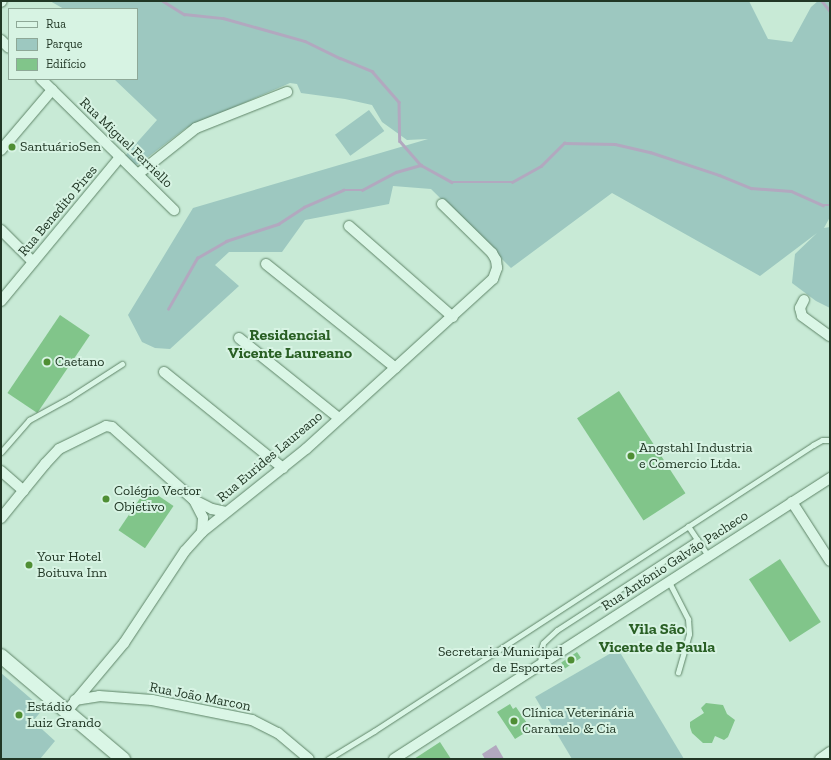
<!DOCTYPE html>
<meta charset="utf-8">
<style>
body{margin:0}
#map{position:relative;width:831px;height:760px;overflow:hidden;background:#c8ead6;font-family:"Zilla Slab",serif}
div>[style]{position:absolute}
.green>*{inset:0;background:#9dc8c0;transform-origin:0 0}
.water>*{inset:0;background:#b2a8bf}
.stream>*{height:2.5px;margin:-1.25px;padding:0 1.25px;transform-origin:1.25px;border-radius:1.25px;background:#b2a8bf}
.building>*{inset:0;background:#81c58a;transform-origin:0 0}
.roads{filter:drop-shadow(0 0 1px #5f8568) drop-shadow(0 0 1px #5f8568)}
.service>*{height:5px;margin:-2.5px;padding:0 2.5px;transform-origin:2.5px;border-radius:2.5px;background:#daf6e6}
.minor>*{height:10px;margin:-5px;padding:0 5px;transform-origin:5px;border-radius:5px;background:#daf6e6}
.secondary>*{height:14px;margin:-7px;padding:0 7px;transform-origin:7px;border-radius:7px;background:#daf6e6}
.dots>*{width:11px;height:11px;translate:-50% -50%;box-sizing:border-box;border:2px solid #d7f3e3;border-radius:50%}
span{translate:-50% -50%;white-space:nowrap;text-align:center;line-height:1.15;-webkit-text-stroke:4px #d7f3e3;paint-order:stroke}
.street-label{font-size:14px;color:#213725}
.poi-label{font-size:14px;color:#213725}
.left{translate:0 -50%;text-align:left}
.right{translate:-100% -50%;text-align:right}
.quarter-label{font-size:16px;color:#295f24;font-weight:700}
.frame{position:absolute;inset:0;border:2px solid #213725;pointer-events:none}
.legend{position:absolute;left:8px;top:8px;width:130px;height:72px;box-sizing:border-box;background:#d7f3e3;border:1px solid #8ea897;margin:0;padding:5px 7px;list-style:none;font-size:12px;color:#213725}
.legend li{display:flex;align-items:center;gap:8px;height:20px}
.legend b{width:20px;border:1px solid #8ea897}
</style>
<div id="map">
<div class="green">
<div style="clip-path:polygon(50px 1px,749px 1px,768px 39px,792px 42px,811px 7px,818px 1px,830px 1px,830px 217px,824px 228px,830px 227px,830px 308px,816px 301px,792px 283px,795px 254px,817px 233px,760px 276px,612px 193px,511px 268px,431px 189px,393px 186px,389px 204px,305px 220px,282px 252px,229px 252px,215px 265px,239px 286px,170px 349px,155px 348px,142px 342px,128px 315px,193px 208px,428px 139px,407px 140px,382px 122px,372px 105px,345px 99px,301px 93px,297px 84px,290px 83px,186px 128px,139px 164px,135px 165px,125px 156px,157px 120px,114px 79px,137px 79px,137px 9px,64px 9px)"></div>
<div style="left:369px;top:110px;width:26px;height:42px;rotate:54deg"></div>
<div style="clip-path:polygon(618px 649px,684px 759px,572px 759px,535px 697px)"></div>
<div style="clip-path:polygon(1px 673px,43px 709px,33px 721px,55px 741px,40px 759px,1px 759px)"></div>
</div>
<div class="water">
<div style="clip-path:polygon(496px 745px,504px 759px,485px 759px,482px 754px)"></div>
</div>
<div class="stream">
<div style="left:163px;top:1px;width:25px;rotate:32deg"></div>
<div style="left:184px;top:14px;width:39px;rotate:6deg"></div>
<div style="left:223px;top:18px;width:85px;rotate:15.7deg"></div>
<div style="left:305px;top:41px;width:39px;rotate:26deg"></div>
<div style="left:340px;top:58px;width:35px;rotate:22deg"></div>
<div style="left:372px;top:71px;width:41px;rotate:48.9deg"></div>
<div style="left:399px;top:102px;width:39px;rotate:89deg"></div>
<div style="left:400px;top:141px;width:32px;rotate:49deg"></div>
<div style="left:421px;top:165px;width:35px;rotate:29deg"></div>
<div style="left:452px;top:182px;width:60px"></div>
<div style="left:512px;top:182px;width:33px;rotate:-29deg"></div>
<div style="left:541px;top:166px;width:33px;rotate:-45deg"></div>
<div style="left:564px;top:143px;width:51px;rotate:1.1deg"></div>
<div style="left:615px;top:144px;width:36px;rotate:13deg"></div>
<div style="left:650px;top:152px;width:73px;rotate:18.4deg"></div>
<div style="left:719px;top:175px;width:35px;rotate:22deg"></div>
<div style="left:751px;top:188px;width:40px;rotate:4.3deg"></div>
<div style="left:791px;top:191px;width:35px;rotate:24deg"></div>
<div style="left:823px;top:205px;width:7px"></div>
<div style="left:822px;top:1px;width:13px;rotate:51deg"></div>
<div style="left:168px;top:309px;width:59px;rotate:-60.4deg"></div>
<div style="left:197px;top:258px;width:34px;rotate:-30deg"></div>
<div style="left:226px;top:241px;width:55px;rotate:-18.1deg"></div>
<div style="left:278px;top:224px;width:31px;rotate:-33deg"></div>
<div style="left:304px;top:207px;width:43px;rotate:-23.6deg"></div>
<div style="left:343px;top:190px;width:19px"></div>
<div style="left:362px;top:190px;width:38px;rotate:-28deg"></div>
<div style="left:396px;top:172px;width:26px;rotate:-16deg"></div>
</div>
<div class="building">
<div style="left:60px;top:315px;width:36px;height:94px;rotate:34deg"></div>
<div style="left:619px;top:391px;width:122px;height:50px;rotate:57deg"></div>
<div style="left:147px;top:488px;width:32px;height:51px;rotate:34deg"></div>
<div style="left:780px;top:559px;width:75px;height:37px;rotate:57deg"></div>
<div style="left:577px;top:652px;width:7px;height:19px;rotate:56deg"></div>
<div style="clip-path:polygon(706px 703px,723px 705px,727px 714px,735px 720px,728px 737px,724px 740px,715px 736px,712px 743px,703px 743px,692px 733px,690px 727px,690px 722px,704px 713px,701px 708px)"></div>
<div style="clip-path:polygon(510px 704px,513px 709px,516px 707px,531px 729px,515px 739px,497px 712px)"></div>
<div style="clip-path:polygon(440px 742px,451px 759px,414px 759px)"></div>
</div>
<div class="roads">
<div class="service">
<div style="left:1px;top:452px;width:43px;rotate:-48.8deg"></div>
<div style="left:29px;top:420px;width:46px;rotate:-28.8deg"></div>
<div style="left:69px;top:398px;width:63px;rotate:-32.7deg"></div>
<div style="left:688px;top:526px;width:36px;rotate:56deg"></div>
<div style="left:669px;top:582px;width:42px;rotate:62.8deg"></div>
<div style="left:688px;top:619px;width:15px;rotate:86deg"></div>
<div style="left:689px;top:634px;width:40px;rotate:106deg"></div>
<div style="left:541px;top:664px;width:12px;rotate:-95deg"></div>
<div style="left:540px;top:652px;width:9px;rotate:-72deg"></div>
<div style="left:543px;top:643px;width:19px;rotate:-43deg"></div>
<div style="left:557px;top:630px;width:167px;rotate:-33deg"></div>
<div style="left:328px;top:759px;width:54px;rotate:-31.3deg"></div>
<div style="left:374px;top:731px;width:524px;rotate:-33.08deg"></div>
<div style="left:813px;top:445px;width:10px;rotate:-29deg"></div>
<div style="left:822px;top:440px;width:8px"></div>
</div>
<div class="minor">
<div style="left:1px;top:2px;width:1px;rotate:-45deg"></div>
<div style="left:1px;top:40px;width:11px;rotate:45deg"></div>
<div style="left:41px;top:79px;width:187px;rotate:44.6deg"></div>
<div style="left:1px;top:150px;width:79px;rotate:-49.6deg"></div>
<div style="left:138px;top:174px;width:74px;rotate:-38.4deg"></div>
<div style="left:196px;top:128px;width:98px;rotate:-21.6deg"></div>
<div style="left:349px;top:226px;width:138px;rotate:41.2deg"></div>
<div style="left:1px;top:230px;width:45px;rotate:45deg"></div>
<div style="left:266px;top:264px;width:166px;rotate:38.7deg"></div>
<div style="left:804px;top:300px;width:9px;rotate:117deg"></div>
<div style="left:800px;top:308px;width:8px;rotate:76deg"></div>
<div style="left:802px;top:316px;width:34px;rotate:36deg"></div>
<div style="left:1px;top:301px;width:187px;rotate:-50.4deg"></div>
<div style="left:239px;top:338px;width:128px;rotate:38.7deg"></div>
<div style="left:164px;top:372px;width:153px;rotate:38.9deg"></div>
<div style="left:1px;top:471px;width:30px;rotate:41deg"></div>
<div style="left:194px;top:500px;width:20px;rotate:63deg"></div>
<div style="left:203px;top:518px;width:14px;rotate:94deg"></div>
<div style="left:792px;top:502px;width:70px;rotate:57.2deg"></div>
<div style="left:1px;top:518px;width:70px;rotate:-50.8deg"></div>
<div style="left:45px;top:464px;width:21px;rotate:-47deg"></div>
<div style="left:59px;top:449px;width:52px;rotate:-26.1deg"></div>
<div style="left:106px;top:426px;width:6px;rotate:9deg"></div>
<div style="left:112px;top:427px;width:110px;rotate:41.7deg"></div>
<div style="left:194px;top:500px;width:20px;rotate:27deg"></div>
<div style="left:212px;top:509px;width:14px;rotate:12deg"></div>
<div style="left:75px;top:700px;width:24px;rotate:-9deg"></div>
<div style="left:99px;top:696px;width:53px;rotate:4.3deg"></div>
<div style="left:152px;top:700px;width:102px;rotate:11.3deg"></div>
<div style="left:252px;top:720px;width:29px;rotate:27deg"></div>
<div style="left:278px;top:733px;width:40px;rotate:40deg"></div>
<div style="left:67px;top:711px;width:89px;rotate:-50deg"></div>
<div style="left:124px;top:643px;width:110px;rotate:-56.5deg"></div>
<div style="left:185px;top:551px;width:25px;rotate:-48deg"></div>
<div style="left:202px;top:532px;width:133px;rotate:-38.6deg"></div>
<div style="left:306px;top:449px;width:253px;rotate:-42.3deg"></div>
<div style="left:493px;top:279px;width:12px;rotate:-70deg"></div>
<div style="left:497px;top:268px;width:8px;rotate:-97deg"></div>
<div style="left:496px;top:260px;width:8px;rotate:-120deg"></div>
<div style="left:492px;top:253px;width:70px;rotate:-135.6deg"></div>
<div style="left:394px;top:759px;width:519px;rotate:-32.8deg"></div>
<div style="left:820px;top:759px;width:12px;rotate:-35deg"></div>
</div>
<div class="secondary">
<div style="left:1px;top:656px;width:160px;rotate:40.2deg"></div>
</div>
</div>
<div class="dots">
<div style="left:12px;top:147px;background:#4f8e34"></div>
<div style="left:47px;top:362px;background:#4f8e34"></div>
<div style="left:631px;top:456px;background:#4f8e34"></div>
<div style="left:106px;top:499px;background:#4f8e34"></div>
<div style="left:29px;top:565px;background:#4f8e34"></div>
<div style="left:571px;top:660px;background:#4f8e34"></div>
<div style="left:19px;top:715px;background:#4f8e34"></div>
<div style="left:514px;top:721px;background:#4f8e34"></div>
</div>
<div class="street-label">
<span style="left:126px;top:143px;rotate:44deg">Rua Miguel Ferriello</span>
<span style="left:58px;top:211px;rotate:-50deg">Rua Benedito Pires</span>
<span style="left:270px;top:457px;rotate:-40deg">Rua Eurides Laureano</span>
<span style="left:675px;top:561px;rotate:-33deg">Rua Antônio Galvão Pacheco</span>
<span style="left:200px;top:697px;rotate:11deg">Rua João Marcon</span>
</div>
<div class="poi-label">
<span class="left" style="left:20px;top:147px">SantuárioSen</span>
<span class="left" style="left:55px;top:362px">Caetano</span>
<span class="left" style="left:639px;top:456px">Angstahl Industria<br>e Comercio Ltda.</span>
<span class="left" style="left:114px;top:499px">Colégio Vector<br>Objetivo</span>
<span class="left" style="left:37px;top:565px">Your Hotel<br>Boituva Inn</span>
<span class="right" style="left:563px;top:660px">Secretaria Municipal<br>de Esportes</span>
<span class="left" style="left:27px;top:715px">Estádio<br>Luiz Grando</span>
<span class="left" style="left:522px;top:721px">Clínica Veterinária<br>Caramelo &amp; Cia</span>
</div>
<div class="quarter-label">
<span style="left:290px;top:344px">Residencial<br>Vicente Laureano</span>
<span style="left:657px;top:638px">Vila São<br>Vicente de Paula</span>
</div>
<div class="frame"></div>
<ul class="legend">
<li><b style="height:5px;background:#daf6e6"></b>Rua</li>
<li><b style="height:11px;background:#9dc8c0"></b>Parque</li>
<li><b style="height:11px;background:#81c58a"></b>Edifício</li>
</ul>
</div>
